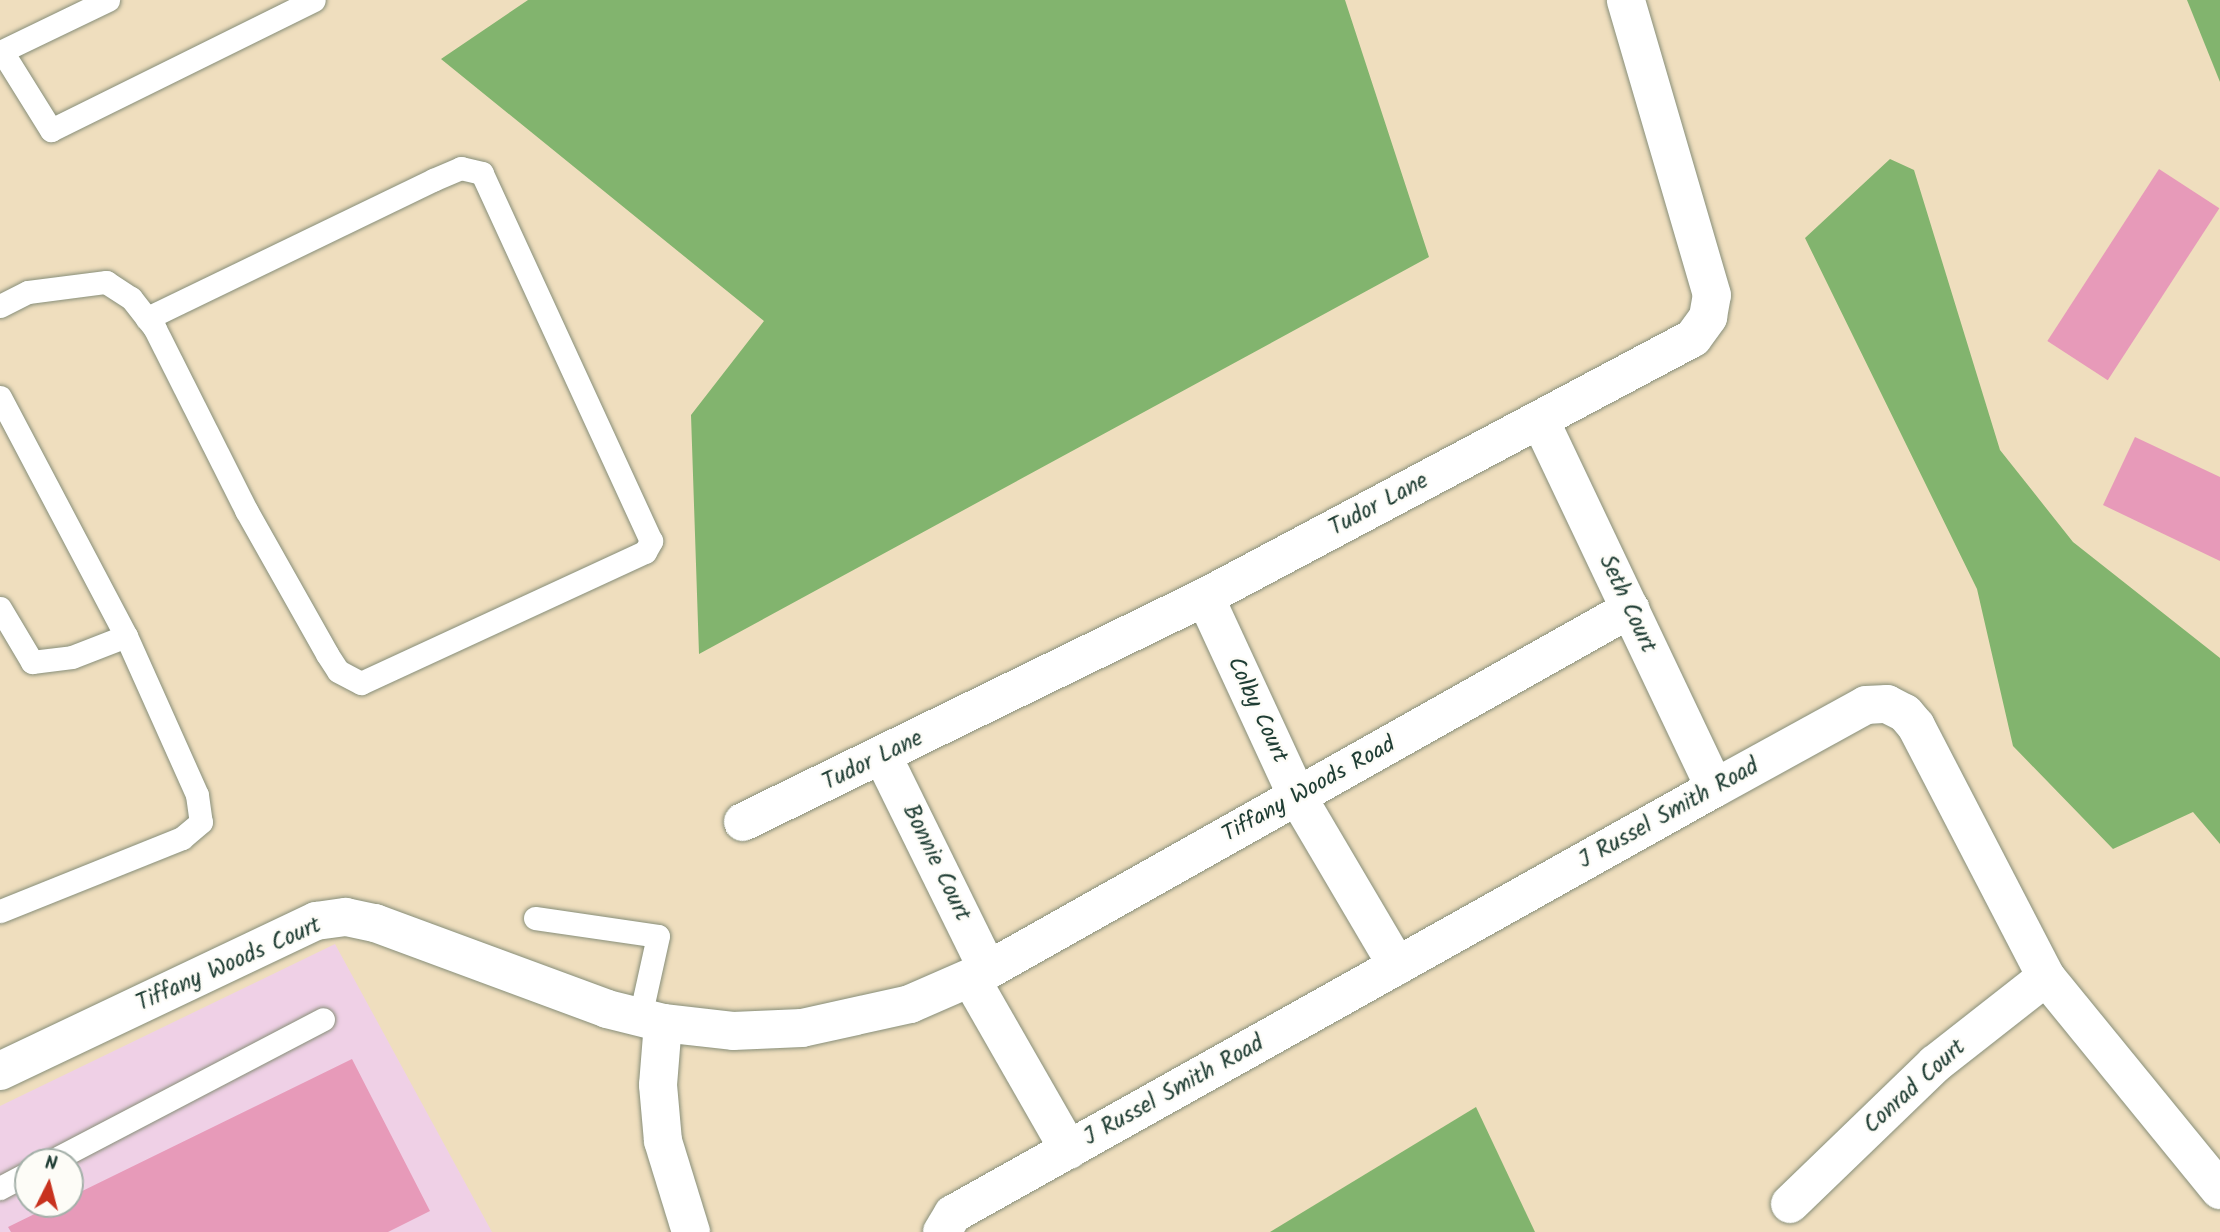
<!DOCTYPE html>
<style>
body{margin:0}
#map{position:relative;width:2220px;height:1232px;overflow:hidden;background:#efdebe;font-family:Kalam,sans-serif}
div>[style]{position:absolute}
.built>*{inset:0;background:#efd0e6}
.forest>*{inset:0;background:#82b46e}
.building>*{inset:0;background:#e79ab9;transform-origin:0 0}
.roads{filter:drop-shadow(0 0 2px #878e79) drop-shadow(0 0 2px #878e79)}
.lane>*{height:23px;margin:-11.5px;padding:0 11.5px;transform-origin:11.5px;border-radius:11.5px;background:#fff}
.street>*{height:38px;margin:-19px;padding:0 19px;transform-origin:19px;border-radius:19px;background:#fff}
span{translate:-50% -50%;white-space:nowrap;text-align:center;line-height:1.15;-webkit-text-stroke:5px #fdfcf7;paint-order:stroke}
.street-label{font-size:23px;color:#1f3d34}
.north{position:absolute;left:14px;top:1148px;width:70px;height:70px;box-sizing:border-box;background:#fdfcf7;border:2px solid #a4b0a9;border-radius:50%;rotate:6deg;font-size:19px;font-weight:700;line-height:28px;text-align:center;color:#1f3d34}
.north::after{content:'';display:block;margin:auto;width:24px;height:32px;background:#c8321e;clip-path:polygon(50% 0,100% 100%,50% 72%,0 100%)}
</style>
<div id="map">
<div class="built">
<div style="clip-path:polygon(evenodd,335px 944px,492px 1232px,0 1232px,0 1106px,335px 944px,28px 1162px,70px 1162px,70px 1204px,28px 1204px,28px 1162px)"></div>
</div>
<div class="forest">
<div style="clip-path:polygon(528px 0,1345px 0,1429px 257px,699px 654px,691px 415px,764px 321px,441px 59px)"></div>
<div style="clip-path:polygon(2187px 0,2220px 0,2220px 82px)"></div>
<div style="clip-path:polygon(1890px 159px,1914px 170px,2000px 450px,2073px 542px,2220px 658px,2220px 844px,2193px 812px,2113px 849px,2013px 746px,1977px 589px,1805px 238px)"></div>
<div style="clip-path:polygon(1476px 1107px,1535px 1232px,1270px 1232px)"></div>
</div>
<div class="building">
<div style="left:2159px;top:169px;width:72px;height:205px;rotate:33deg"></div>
<div style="clip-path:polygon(2135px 437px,2220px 477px,2220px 561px,2103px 505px)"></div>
<div style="clip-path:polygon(352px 1059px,430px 1211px,388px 1232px,11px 1232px,8px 1227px,55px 1204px,70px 1204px,70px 1197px)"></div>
</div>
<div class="roads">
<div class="lane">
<div style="left:0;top:52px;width:120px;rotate:-25.7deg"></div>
<div style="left:3px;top:53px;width:91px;rotate:58.1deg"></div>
<div style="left:51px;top:130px;width:293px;rotate:-26.3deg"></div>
<div style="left:0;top:306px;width:31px;rotate:-27deg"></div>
<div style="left:28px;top:292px;width:79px;rotate:-7.3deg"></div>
<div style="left:106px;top:282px;width:30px;rotate:33deg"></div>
<div style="left:131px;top:298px;width:39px;rotate:52deg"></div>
<div style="left:155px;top:329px;width:203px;rotate:63.3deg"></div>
<div style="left:246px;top:510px;width:165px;rotate:60.6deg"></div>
<div style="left:327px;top:654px;width:20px;rotate:57deg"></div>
<div style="left:338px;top:671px;width:26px;rotate:28deg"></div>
<div style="left:361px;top:683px;width:313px;rotate:-24.8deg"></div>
<div style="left:645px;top:552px;width:13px;rotate:-61deg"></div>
<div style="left:651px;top:541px;width:405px;rotate:-114.7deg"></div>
<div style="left:482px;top:173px;width:22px;rotate:-167deg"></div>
<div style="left:461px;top:168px;width:30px;rotate:157deg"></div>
<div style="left:433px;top:180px;width:318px;rotate:154.2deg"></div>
<div style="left:0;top:397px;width:270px;rotate:62.2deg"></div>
<div style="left:126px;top:636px;width:174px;rotate:65.9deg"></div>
<div style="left:197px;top:795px;width:27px;rotate:82deg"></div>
<div style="left:201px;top:822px;width:25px;rotate:140deg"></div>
<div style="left:182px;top:838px;width:196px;rotate:158.1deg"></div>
<div style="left:0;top:608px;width:63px;rotate:59.3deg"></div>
<div style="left:32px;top:662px;width:40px;rotate:-7.1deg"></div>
<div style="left:72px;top:657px;width:58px;rotate:-21.3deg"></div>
<div style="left:535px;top:918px;width:124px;rotate:8.3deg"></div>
<div style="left:658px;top:936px;width:83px;rotate:102.5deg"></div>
<div style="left:50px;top:1162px;width:308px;rotate:-27.6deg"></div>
<div style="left:0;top:1188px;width:32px;rotate:-28deg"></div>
</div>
<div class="street">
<div style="left:1540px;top:420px;width:407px;rotate:64.6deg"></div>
<div style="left:1205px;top:597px;width:219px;rotate:65.2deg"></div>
<div style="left:1297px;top:796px;width:197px;rotate:59.5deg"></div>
<div style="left:883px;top:757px;width:237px;rotate:63.8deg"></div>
<div style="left:743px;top:822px;width:514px;rotate:-25.97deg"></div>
<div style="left:1205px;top:597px;width:552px;rotate:-27.96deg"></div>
<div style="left:1693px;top:338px;width:26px;rotate:-54deg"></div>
<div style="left:1708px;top:317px;width:22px;rotate:-80deg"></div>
<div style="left:1712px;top:295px;width:307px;rotate:-106.3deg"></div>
<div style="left:971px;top:979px;width:197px;rotate:60.2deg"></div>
<div style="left:663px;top:1023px;width:62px;rotate:94.6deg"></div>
<div style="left:658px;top:1085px;width:56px;rotate:84.9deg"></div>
<div style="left:663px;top:1141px;width:95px;rotate:72.9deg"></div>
<div style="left:0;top:1071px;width:350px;rotate:-25.4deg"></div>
<div style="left:316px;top:921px;width:30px;rotate:-8deg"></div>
<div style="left:346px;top:917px;width:30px;rotate:12deg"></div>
<div style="left:375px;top:923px;width:247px;rotate:20.3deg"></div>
<div style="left:607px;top:1009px;width:58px;rotate:14deg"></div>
<div style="left:663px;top:1023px;width:70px;rotate:6.5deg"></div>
<div style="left:733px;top:1031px;width:69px;rotate:-2.5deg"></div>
<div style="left:802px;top:1028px;width:111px;rotate:-12.5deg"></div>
<div style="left:910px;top:1004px;width:85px;rotate:-23.6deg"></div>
<div style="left:988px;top:970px;width:737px;rotate:-29.35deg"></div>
<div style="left:1790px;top:1204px;width:202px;rotate:-44deg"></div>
<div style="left:1935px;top:1064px;width:141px;rotate:-38.1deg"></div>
<div style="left:942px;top:1232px;width:21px;rotate:-59deg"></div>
<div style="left:953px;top:1214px;width:873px;rotate:-29.21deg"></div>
<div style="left:1715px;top:788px;width:172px;rotate:-28.8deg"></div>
<div style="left:1866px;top:705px;width:21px;rotate:-3deg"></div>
<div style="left:1887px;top:704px;width:20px;rotate:27deg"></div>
<div style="left:1905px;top:713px;width:17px;rotate:50deg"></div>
<div style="left:1916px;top:726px;width:283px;rotate:62.6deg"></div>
<div style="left:2046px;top:977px;width:275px;rotate:50.8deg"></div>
</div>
</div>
<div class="street-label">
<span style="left:1379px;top:505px;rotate:-28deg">Tudor Lane</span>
<span style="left:1627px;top:604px;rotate:65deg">Seth Court</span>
<span style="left:1257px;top:710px;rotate:65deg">Colby Court</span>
<span style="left:873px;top:761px;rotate:-26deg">Tudor Lane</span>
<span style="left:1309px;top:790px;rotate:-29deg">Tiffany Woods Road</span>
<span style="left:1669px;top:814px;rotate:-29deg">J Russel Smith Road</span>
<span style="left:936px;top:863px;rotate:64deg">Bonnie Court</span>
<span style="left:229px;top:965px;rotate:-24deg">Tiffany Woods Court</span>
<span style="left:1915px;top:1087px;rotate:-42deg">Conrad Court</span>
<span style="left:1174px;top:1091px;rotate:-29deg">J Russel Smith Road</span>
</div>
<div class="north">N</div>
</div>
